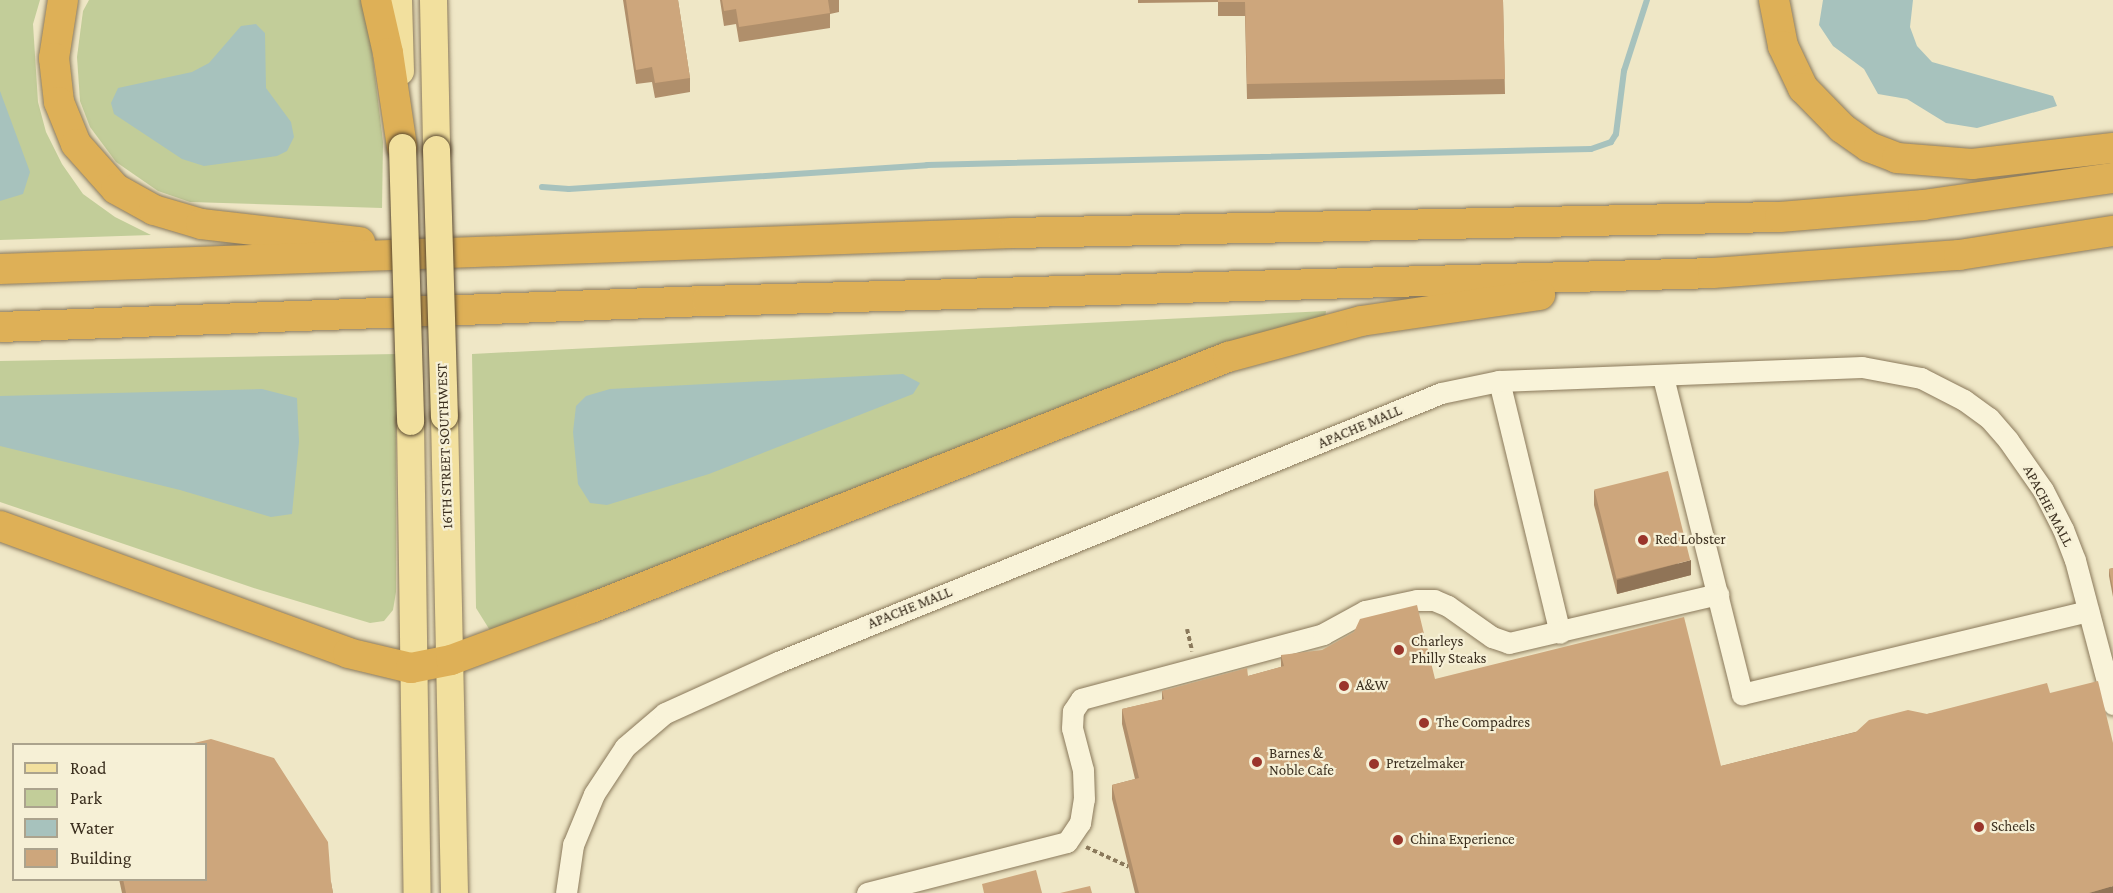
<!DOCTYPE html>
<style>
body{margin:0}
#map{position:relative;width:2113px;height:893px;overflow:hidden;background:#efe7c6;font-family:"Crimson Pro",serif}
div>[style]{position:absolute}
.green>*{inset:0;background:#c2cd99}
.water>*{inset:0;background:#a7c2bd}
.stream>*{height:6px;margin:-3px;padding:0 3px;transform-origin:3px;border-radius:3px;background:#a7c2bd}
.path>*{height:4px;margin-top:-2px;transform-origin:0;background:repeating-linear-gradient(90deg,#8a795b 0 4.5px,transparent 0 7.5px)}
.roads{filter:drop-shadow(0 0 2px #8a795b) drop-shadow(0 0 2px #8a795b)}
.minor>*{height:21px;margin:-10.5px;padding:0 10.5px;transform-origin:10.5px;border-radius:10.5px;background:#f9f3d9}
.major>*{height:27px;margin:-13.5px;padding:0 13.5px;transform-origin:13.5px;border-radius:13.5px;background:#f2e09e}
.highway>*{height:30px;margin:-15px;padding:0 15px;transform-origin:15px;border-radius:15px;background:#deb057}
.bridges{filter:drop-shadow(0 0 2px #58472f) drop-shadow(0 0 2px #58472f)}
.major-bridge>*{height:27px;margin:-13.5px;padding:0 13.5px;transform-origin:13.5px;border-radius:13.5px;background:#f2e09e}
.wall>*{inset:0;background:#b08f6b}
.shaded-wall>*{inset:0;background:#907457}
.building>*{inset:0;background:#cda67c;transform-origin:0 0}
.dots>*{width:16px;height:16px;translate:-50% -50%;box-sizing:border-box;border:3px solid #f6f0d6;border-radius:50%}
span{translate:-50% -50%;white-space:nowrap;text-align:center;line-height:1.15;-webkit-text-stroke:4.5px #f6f0d6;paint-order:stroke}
.street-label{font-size:15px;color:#3b2f1f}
.poi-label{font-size:15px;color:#3b2f1f}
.left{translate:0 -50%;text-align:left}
.legend{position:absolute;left:12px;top:743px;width:195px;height:138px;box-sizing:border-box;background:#f6f0d6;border:2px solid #aba38d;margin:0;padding:8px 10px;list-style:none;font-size:18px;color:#3b2f1f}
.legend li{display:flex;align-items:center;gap:12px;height:30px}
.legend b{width:30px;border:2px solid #aba38d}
</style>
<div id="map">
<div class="green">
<div style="clip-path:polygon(0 0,40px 0,33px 24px,38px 102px,46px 132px,62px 164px,83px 194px,115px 217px,151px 235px,0 240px)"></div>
<div style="clip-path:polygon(89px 0,362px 0,371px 43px,383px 142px,382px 208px,190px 202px,158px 191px,116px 162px,90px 127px,80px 101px,77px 57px,83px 11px)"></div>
<div style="clip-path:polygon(1326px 311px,1325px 319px,1225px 344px,1126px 381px,507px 630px,491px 632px,476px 608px,472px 354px)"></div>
<div style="clip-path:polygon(396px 354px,396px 592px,393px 610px,384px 621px,370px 623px,257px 589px,0 502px,0 361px)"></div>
</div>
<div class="water">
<div style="clip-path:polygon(1823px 0,1913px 0,1910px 27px,1917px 46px,1932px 62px,2053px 96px,2057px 106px,1977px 128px,1946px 123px,1907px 99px,1878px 94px,1864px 69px,1833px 46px,1819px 25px)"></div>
<div style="clip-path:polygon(256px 24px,265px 33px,266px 88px,291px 122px,294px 137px,287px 151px,277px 156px,204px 166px,182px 159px,114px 114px,111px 103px,118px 88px,192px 72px,209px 63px,241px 26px)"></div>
<div style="clip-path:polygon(0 91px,30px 172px,23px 194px,0 201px)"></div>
<div style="clip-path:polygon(903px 374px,920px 383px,913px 394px,709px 474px,607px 505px,590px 503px,578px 484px,573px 432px,576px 406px,586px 396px,610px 389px)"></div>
<div style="clip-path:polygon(262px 389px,297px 398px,299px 442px,292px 514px,271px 517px,180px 490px,0 446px,0 396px)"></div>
</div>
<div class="stream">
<div style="left:542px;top:187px;width:27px;rotate:4deg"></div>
<div style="left:569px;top:189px;width:359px;rotate:-3.8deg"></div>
<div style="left:927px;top:165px;width:664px;rotate:-1.38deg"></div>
<div style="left:1591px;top:149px;width:21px;rotate:-19deg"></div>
<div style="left:1611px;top:142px;width:9px;rotate:-58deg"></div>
<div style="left:1616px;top:134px;width:64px;rotate:-82.8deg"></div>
<div style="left:1624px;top:71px;width:75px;rotate:-72.1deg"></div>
</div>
<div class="path">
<div style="left:1187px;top:629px;width:23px;rotate:77deg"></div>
<div style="left:1086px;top:847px;width:47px;rotate:24.9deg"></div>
</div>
<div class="roads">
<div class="minor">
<div style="left:1663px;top:377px;width:327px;rotate:76deg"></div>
<div style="left:1742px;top:694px;width:356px;rotate:-13.5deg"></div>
<div style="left:1499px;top:381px;width:259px;rotate:76.4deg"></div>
<div style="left:566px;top:893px;width:49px;rotate:-81.7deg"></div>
<div style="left:573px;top:845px;width:55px;rotate:-67.6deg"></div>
<div style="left:594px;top:794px;width:56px;rotate:-56.6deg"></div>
<div style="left:625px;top:747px;width:52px;rotate:-40.4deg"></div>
<div style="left:665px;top:713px;width:124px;rotate:-24.3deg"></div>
<div style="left:778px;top:662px;width:715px;rotate:-22.08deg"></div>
<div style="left:1441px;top:393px;width:59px;rotate:-11.7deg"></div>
<div style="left:1499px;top:381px;width:363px;rotate:-2.2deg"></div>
<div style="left:1862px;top:367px;width:60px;rotate:10.6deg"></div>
<div style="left:1921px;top:378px;width:48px;rotate:27.1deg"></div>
<div style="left:1964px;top:400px;width:31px;rotate:36deg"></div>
<div style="left:1989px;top:418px;width:29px;rotate:49deg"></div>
<div style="left:2008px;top:440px;width:61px;rotate:55deg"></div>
<div style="left:2043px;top:490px;width:44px;rotate:62.9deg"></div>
<div style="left:2063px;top:529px;width:33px;rotate:69deg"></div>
<div style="left:2075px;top:560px;width:149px;rotate:75.2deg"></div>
<div style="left:867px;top:893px;width:206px;rotate:-14.3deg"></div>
<div style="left:1067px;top:842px;width:23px;rotate:-56deg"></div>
<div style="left:1080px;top:823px;width:24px;rotate:-81deg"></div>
<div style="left:1084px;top:799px;width:29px;rotate:-92deg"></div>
<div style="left:1083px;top:770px;width:43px;rotate:-104.7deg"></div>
<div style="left:1072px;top:728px;width:17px;rotate:-87deg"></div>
<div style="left:1073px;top:711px;width:14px;rotate:-56deg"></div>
<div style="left:1081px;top:699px;width:251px;rotate:-15deg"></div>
<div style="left:1323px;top:634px;width:48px;rotate:-28.7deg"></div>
<div style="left:1365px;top:611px;width:53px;rotate:-11.9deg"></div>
<div style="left:1417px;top:600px;width:17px"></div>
<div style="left:1434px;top:600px;width:15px;rotate:23deg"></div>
<div style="left:1448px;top:606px;width:54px;rotate:35.2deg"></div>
<div style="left:1492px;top:637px;width:18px;rotate:19deg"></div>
<div style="left:1509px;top:643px;width:215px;rotate:-13.2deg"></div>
</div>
<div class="major">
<div style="left:398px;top:0;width:71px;rotate:88.4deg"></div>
<div style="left:433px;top:0;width:149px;rotate:88.8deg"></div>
<div style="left:444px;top:416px;width:477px;rotate:88.8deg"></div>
<div style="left:410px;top:421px;width:472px;rotate:89.2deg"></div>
</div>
<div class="highway">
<div style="left:63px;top:0;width:59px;rotate:98.8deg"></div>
<div style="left:54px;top:58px;width:44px;rotate:83.5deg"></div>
<div style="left:59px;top:102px;width:45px;rotate:68deg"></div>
<div style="left:76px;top:144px;width:60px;rotate:48.4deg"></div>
<div style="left:116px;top:189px;width:43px;rotate:28.9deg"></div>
<div style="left:154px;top:210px;width:49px;rotate:16.6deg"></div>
<div style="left:201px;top:224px;width:160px;rotate:6.5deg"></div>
<div style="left:376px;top:0;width:54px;rotate:77.2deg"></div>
<div style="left:388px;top:53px;width:95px;rotate:81.5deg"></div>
<div style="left:1774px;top:0;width:47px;rotate:78.9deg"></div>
<div style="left:1783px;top:46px;width:47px;rotate:64.5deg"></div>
<div style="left:1803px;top:88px;width:56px;rotate:45.7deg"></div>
<div style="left:1842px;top:128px;width:33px;rotate:35deg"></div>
<div style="left:1869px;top:147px;width:30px;rotate:21deg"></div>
<div style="left:1897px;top:158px;width:75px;rotate:4.6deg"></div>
<div style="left:1972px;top:164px;width:142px;rotate:-6.5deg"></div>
<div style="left:0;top:269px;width:1014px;rotate:-2.04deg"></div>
<div style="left:1013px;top:233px;width:767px;rotate:-1.2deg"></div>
<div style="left:1780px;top:217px;width:144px;rotate:-4.8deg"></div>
<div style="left:1923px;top:205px;width:192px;rotate:-8.1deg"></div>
<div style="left:0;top:327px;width:707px;rotate:-2.11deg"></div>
<div style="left:707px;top:301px;width:1006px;rotate:-1.59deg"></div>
<div style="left:1713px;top:273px;width:247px;rotate:-4.2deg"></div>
<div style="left:1959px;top:255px;width:156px;rotate:-8.9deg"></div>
<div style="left:0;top:526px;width:370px;rotate:20deg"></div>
<div style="left:348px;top:653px;width:65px;rotate:13.4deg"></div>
<div style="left:411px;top:668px;width:41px;rotate:-11.3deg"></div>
<div style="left:451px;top:660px;width:149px;rotate:-20.4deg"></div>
<div style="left:591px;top:608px;width:685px;rotate:-21.51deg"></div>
<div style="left:1228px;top:357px;width:138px;rotate:-15.1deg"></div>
<div style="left:1361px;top:321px;width:181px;rotate:-8.3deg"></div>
</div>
</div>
<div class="bridges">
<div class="major-bridge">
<div style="left:402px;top:147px;width:274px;rotate:88.3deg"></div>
<div style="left:436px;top:149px;width:267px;rotate:88.3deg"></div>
</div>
</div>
<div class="wall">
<div style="clip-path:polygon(623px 0,678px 0,690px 78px,690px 92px,655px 98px,652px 82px,636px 84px)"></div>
<div style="clip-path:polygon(720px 0,839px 0,839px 12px,830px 14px,830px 28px,739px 42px,736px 24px,724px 26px)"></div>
<div style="clip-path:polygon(1138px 0,1503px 0,1505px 94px,1247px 99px,1245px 16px,1218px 16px,1218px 2px,1138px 3px)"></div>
<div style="clip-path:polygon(1594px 490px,1691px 575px,1617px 594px,1594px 505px)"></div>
<div style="clip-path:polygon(2113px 568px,2113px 597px,2109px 576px,2109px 569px)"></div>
<div style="clip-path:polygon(1281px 655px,1435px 679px,1721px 766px,1927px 714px,2050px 693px,2113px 893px,1135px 893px,1112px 799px,1112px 785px,1135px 779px,1122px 724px,1122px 709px,1162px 700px,1162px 691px,1248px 676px,1281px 667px)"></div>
<div style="clip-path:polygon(119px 879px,206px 879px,331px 882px,333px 893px,122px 893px)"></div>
</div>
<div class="shaded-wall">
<div style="clip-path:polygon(1691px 560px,1691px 575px,1617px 594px,1617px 580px)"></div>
<div style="clip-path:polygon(2113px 886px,2113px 893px,2089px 893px)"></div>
</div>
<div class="building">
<div style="clip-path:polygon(626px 0,678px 0,690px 78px,655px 83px,652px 67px,636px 70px)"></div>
<div style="clip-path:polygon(722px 0,828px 0,830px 13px,739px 27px,736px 9px,724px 11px)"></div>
<div style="clip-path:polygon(1218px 0,1503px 0,1505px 79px,1247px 84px,1245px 2px,1218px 2px)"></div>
<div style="left:1668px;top:471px;width:92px;height:76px;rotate:76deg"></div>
<div style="clip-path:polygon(2113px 568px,2113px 589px,2109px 569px)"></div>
<div style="clip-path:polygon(1417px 605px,1435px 679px,1684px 617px,1721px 766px,1856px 732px,1869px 720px,1908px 710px,1927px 714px,2047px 683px,2050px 693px,2098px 681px,2113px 743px,2113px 886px,2089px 893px,1139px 893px,1112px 785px,1139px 778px,1122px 709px,1164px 699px,1162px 691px,1247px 668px,1248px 676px,1284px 666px,1281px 655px,1322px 650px,1354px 632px,1360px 619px)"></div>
<div style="clip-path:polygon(211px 739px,274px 758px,328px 842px,331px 882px,333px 893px,126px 893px,123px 879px,206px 879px,206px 744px,190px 744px)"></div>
<div style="clip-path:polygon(1036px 870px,1042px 893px,984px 893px,982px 884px)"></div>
<div style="clip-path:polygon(1090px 886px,1092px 893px,1060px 893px)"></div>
</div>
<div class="dots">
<div style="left:1643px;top:540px;background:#9a352b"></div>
<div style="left:1399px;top:650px;background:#9a352b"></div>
<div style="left:1344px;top:686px;background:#9a352b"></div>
<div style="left:1424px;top:723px;background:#9a352b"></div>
<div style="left:1257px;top:762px;background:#9a352b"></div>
<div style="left:1374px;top:764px;background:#9a352b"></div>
<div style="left:1979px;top:827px;background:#9a352b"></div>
<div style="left:1398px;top:840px;background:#9a352b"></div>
</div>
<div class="street-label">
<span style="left:1360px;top:427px;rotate:-23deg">APACHE MALL</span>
<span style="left:445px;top:446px;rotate:-92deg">16TH STREET SOUTHWEST</span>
<span style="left:2048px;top:506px;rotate:62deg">APACHE MALL</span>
<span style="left:910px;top:608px;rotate:-22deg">APACHE MALL</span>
</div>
<div class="poi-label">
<span class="left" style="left:1655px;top:540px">Red Lobster</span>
<span class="left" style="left:1411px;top:650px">Charleys<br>Philly Steaks</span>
<span class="left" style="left:1356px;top:686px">A&amp;W</span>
<span class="left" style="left:1436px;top:723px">The Compadres</span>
<span class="left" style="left:1269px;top:762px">Barnes &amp;<br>Noble Cafe</span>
<span class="left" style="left:1386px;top:764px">Pretzelmaker</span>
<span class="left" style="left:1991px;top:827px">Scheels</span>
<span class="left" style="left:1410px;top:840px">China Experience</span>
</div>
<ul class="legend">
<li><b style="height:8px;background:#f2e09e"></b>Road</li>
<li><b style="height:16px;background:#c2cd99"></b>Park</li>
<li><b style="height:16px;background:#a7c2bd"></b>Water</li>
<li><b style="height:16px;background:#cda67c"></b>Building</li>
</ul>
</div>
